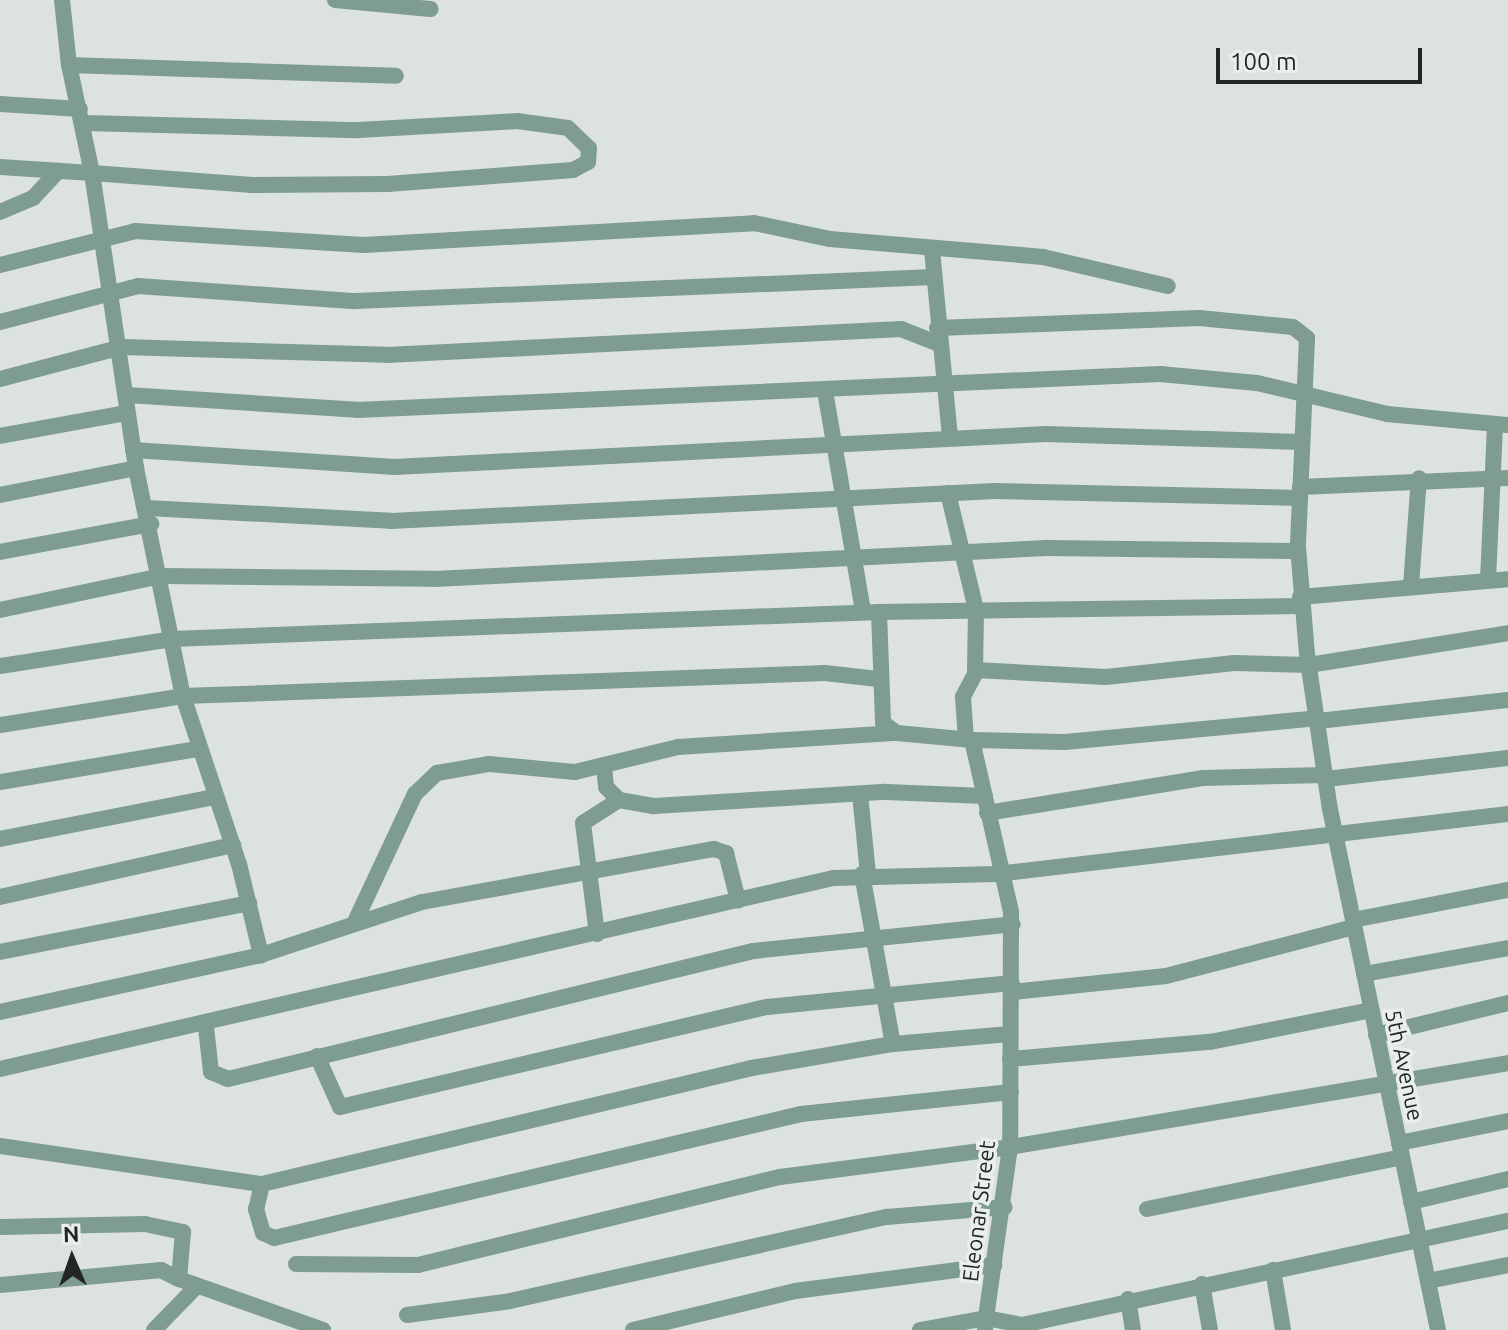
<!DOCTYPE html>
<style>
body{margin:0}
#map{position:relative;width:1508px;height:1330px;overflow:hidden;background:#dce2e0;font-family:Ubuntu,sans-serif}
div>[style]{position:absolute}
.minor>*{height:16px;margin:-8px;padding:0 8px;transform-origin:8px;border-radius:8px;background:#7e9c90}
span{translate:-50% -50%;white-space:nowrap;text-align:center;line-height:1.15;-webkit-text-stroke:7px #e9efed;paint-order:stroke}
.street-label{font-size:22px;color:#232625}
.north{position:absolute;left:32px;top:1218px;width:80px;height:80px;-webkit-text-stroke:6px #e9efed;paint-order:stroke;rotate:358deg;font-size:22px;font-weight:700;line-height:32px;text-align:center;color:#232625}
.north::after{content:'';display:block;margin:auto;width:28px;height:36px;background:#232625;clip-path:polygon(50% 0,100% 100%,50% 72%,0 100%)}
.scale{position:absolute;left:1216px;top:48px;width:206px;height:36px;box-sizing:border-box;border:4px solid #232625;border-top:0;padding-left:10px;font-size:24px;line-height:28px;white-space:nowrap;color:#232625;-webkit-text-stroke:6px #e9efed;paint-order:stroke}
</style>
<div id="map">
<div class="minor">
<div style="left:62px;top:0;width:65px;rotate:83.9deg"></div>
<div style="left:335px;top:0;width:96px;rotate:5.4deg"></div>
<div style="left:0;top:104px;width:80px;rotate:3.6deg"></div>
<div style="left:85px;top:123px;width:273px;rotate:1.5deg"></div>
<div style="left:358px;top:130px;width:159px;rotate:-3.2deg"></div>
<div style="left:517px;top:121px;width:51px;rotate:7.8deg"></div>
<div style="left:568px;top:128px;width:29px;rotate:44deg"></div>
<div style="left:589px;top:148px;width:14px;rotate:94deg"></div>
<div style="left:588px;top:162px;width:17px;rotate:152deg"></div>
<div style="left:573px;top:170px;width:186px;rotate:175.7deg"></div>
<div style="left:388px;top:184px;width:136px;rotate:179.6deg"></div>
<div style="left:252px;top:185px;width:160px;rotate:-175.7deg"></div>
<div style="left:92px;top:173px;width:298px;rotate:81.5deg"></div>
<div style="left:136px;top:468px;width:233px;rotate:78.4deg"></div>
<div style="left:183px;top:696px;width:177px;rotate:71.6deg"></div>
<div style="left:239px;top:864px;width:94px;rotate:76.4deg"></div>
<div style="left:0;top:167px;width:92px;rotate:3.7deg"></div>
<div style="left:92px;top:173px;width:110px;rotate:-102deg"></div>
<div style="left:69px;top:65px;width:327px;rotate:1.9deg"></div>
<div style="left:0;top:212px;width:36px;rotate:-23deg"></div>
<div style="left:33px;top:198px;width:37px;rotate:-47deg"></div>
<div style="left:932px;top:250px;width:189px;rotate:84.5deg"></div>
<div style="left:0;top:265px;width:139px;rotate:-14.1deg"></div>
<div style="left:135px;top:231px;width:229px;rotate:3.5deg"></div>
<div style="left:364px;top:245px;width:391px;rotate:-3.2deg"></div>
<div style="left:754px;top:223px;width:78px;rotate:11.9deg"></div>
<div style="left:830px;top:239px;width:214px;rotate:4.8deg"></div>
<div style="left:1043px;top:257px;width:128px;rotate:13.1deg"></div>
<div style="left:0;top:322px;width:143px;rotate:-14.6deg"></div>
<div style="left:138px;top:286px;width:218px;rotate:4deg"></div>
<div style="left:355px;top:301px;width:579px;rotate:-2.37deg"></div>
<div style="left:937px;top:328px;width:262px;rotate:-2.2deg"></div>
<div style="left:1199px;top:318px;width:94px;rotate:5.5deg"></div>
<div style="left:1293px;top:327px;width:18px;rotate:38deg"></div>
<div style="left:1307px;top:338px;width:209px;rotate:92.5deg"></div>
<div style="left:1298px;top:547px;width:107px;rotate:85.2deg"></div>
<div style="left:1307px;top:654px;width:157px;rotate:81.6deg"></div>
<div style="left:1330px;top:809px;width:532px;rotate:78.29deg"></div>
<div style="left:0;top:379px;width:126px;rotate:-14.7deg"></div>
<div style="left:122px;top:347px;width:265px;rotate:1.7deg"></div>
<div style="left:387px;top:355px;width:515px;rotate:-2.9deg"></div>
<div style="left:901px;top:329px;width:41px;rotate:21.5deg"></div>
<div style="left:825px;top:391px;width:224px;rotate:80.2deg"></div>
<div style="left:127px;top:395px;width:230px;rotate:3.7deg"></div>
<div style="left:357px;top:410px;width:804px;rotate:-2.57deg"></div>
<div style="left:1160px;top:374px;width:97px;rotate:5.3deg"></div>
<div style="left:1257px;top:383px;width:134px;rotate:13.4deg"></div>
<div style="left:1387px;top:414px;width:121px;rotate:5.2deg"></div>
<div style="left:0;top:436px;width:129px;rotate:-10.3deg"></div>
<div style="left:133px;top:450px;width:262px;rotate:3.7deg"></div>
<div style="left:394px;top:467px;width:653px;rotate:-2.9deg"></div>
<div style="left:1046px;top:434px;width:255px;rotate:1.8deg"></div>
<div style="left:1300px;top:487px;width:208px;rotate:-2.5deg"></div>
<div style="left:948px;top:493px;width:120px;rotate:76.5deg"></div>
<div style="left:976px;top:610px;width:64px;rotate:90.9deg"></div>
<div style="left:975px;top:674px;width:26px;rotate:118deg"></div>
<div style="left:963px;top:697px;width:39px;rotate:86deg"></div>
<div style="left:0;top:495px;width:139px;rotate:-11.2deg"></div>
<div style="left:147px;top:508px;width:244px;rotate:3deg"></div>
<div style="left:391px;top:521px;width:605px;rotate:-2.84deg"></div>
<div style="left:995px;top:491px;width:305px;rotate:1.3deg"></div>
<div style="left:0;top:552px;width:154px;rotate:-10.5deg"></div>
<div style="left:1488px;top:580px;width:156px;rotate:-87.4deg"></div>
<div style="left:1411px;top:586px;width:108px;rotate:-85.8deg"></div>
<div style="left:1300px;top:597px;width:209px;rotate:-4.9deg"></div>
<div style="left:0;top:610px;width:166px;rotate:-11.9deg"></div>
<div style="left:162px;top:576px;width:272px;rotate:0.6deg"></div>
<div style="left:434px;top:579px;width:613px;rotate:-2.9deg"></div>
<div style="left:1046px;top:548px;width:252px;rotate:0.7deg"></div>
<div style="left:879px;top:612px;width:111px;rotate:87.9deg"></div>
<div style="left:883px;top:723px;width:17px;rotate:36deg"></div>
<div style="left:897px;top:733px;width:75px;rotate:5.3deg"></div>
<div style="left:972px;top:740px;width:176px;rotate:77.2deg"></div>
<div style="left:1011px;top:912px;width:235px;rotate:90.2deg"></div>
<div style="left:1010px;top:1147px;width:173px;rotate:98deg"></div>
<div style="left:986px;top:1318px;width:37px;rotate:11deg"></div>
<div style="left:1022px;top:1325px;width:497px;rotate:-12.1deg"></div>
<div style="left:0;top:666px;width:174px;rotate:-8.9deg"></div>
<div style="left:172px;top:639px;width:708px;rotate:-2.19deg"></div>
<div style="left:879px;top:612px;width:422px;rotate:-0.8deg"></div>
<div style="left:975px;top:670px;width:131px;rotate:3.1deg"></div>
<div style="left:1106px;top:677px;width:129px;rotate:-6.2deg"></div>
<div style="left:1234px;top:663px;width:75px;rotate:1.5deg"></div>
<div style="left:1309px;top:665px;width:202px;rotate:-9.1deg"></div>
<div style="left:1318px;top:721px;width:191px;rotate:-6.3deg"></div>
<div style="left:0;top:725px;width:185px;rotate:-9deg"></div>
<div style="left:183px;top:696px;width:642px;rotate:-2.05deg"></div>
<div style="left:825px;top:673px;width:53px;rotate:6.5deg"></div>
<div style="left:972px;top:740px;width:93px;rotate:1.2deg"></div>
<div style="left:1065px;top:742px;width:254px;rotate:-5.4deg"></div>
<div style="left:604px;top:767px;width:20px;rotate:84deg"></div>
<div style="left:606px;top:787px;width:18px;rotate:45deg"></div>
<div style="left:619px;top:800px;width:36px;rotate:10deg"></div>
<div style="left:654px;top:806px;width:232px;rotate:-3.5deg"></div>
<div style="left:886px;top:792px;width:99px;rotate:2.3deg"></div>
<div style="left:1326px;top:779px;width:183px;rotate:-6.6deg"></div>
<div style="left:0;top:782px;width:200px;rotate:-9.5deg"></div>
<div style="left:860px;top:794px;width:80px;rotate:84.3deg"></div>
<div style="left:987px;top:813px;width:218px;rotate:-9.2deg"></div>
<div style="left:1202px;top:778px;width:124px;rotate:-1.4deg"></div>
<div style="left:0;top:839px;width:219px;rotate:-11.1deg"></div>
<div style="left:862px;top:874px;width:173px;rotate:79.7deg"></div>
<div style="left:0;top:897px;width:239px;rotate:-12.6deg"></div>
<div style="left:1353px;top:920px;width:158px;rotate:-11deg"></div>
<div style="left:354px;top:924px;width:144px;rotate:-64.9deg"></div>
<div style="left:415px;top:794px;width:30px;rotate:-44deg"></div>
<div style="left:437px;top:773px;width:53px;rotate:-9.8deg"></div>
<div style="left:489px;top:764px;width:86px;rotate:5.3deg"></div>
<div style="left:575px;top:772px;width:106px;rotate:-13.6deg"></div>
<div style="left:678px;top:747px;width:219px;rotate:-3.7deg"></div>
<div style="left:597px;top:934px;width:112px;rotate:-97.2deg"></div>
<div style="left:583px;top:823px;width:43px;rotate:-32.6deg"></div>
<div style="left:0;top:952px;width:254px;rotate:-11.1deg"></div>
<div style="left:1364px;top:974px;width:146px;rotate:-10.2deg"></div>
<div style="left:1012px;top:992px;width:155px;rotate:-5.9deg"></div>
<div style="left:1166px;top:976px;width:194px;rotate:-14.6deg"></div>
<div style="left:0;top:1012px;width:267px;rotate:-12.3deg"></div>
<div style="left:261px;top:955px;width:169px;rotate:-18.2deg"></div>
<div style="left:422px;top:902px;width:297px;rotate:-10.3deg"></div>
<div style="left:714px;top:849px;width:13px;rotate:18deg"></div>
<div style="left:726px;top:853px;width:49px;rotate:75.7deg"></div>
<div style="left:206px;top:1027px;width:45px;rotate:83.7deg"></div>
<div style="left:211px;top:1072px;width:18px;rotate:22deg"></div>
<div style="left:228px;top:1079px;width:540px;rotate:-13.7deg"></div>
<div style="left:753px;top:951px;width:261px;rotate:-5.9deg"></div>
<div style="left:1376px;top:1035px;width:136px;rotate:-13.6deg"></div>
<div style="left:317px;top:1056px;width:56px;rotate:65.7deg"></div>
<div style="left:340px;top:1107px;width:439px;rotate:-13.2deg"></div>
<div style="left:767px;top:1007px;width:246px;rotate:-5.6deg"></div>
<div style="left:1010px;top:1059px;width:201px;rotate:-4.9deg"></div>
<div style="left:1210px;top:1042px;width:164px;rotate:-11.2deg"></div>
<div style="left:0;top:1069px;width:855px;rotate:-12.91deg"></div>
<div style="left:833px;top:878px;width:164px;rotate:-1.4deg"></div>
<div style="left:997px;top:874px;width:515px;rotate:-6.7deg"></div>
<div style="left:1399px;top:1143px;width:111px;rotate:-11.4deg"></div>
<div style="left:0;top:1146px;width:265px;rotate:8.3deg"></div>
<div style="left:262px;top:1184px;width:504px;rotate:-13.32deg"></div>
<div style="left:752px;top:1068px;width:143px;rotate:-9.7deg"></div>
<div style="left:893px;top:1044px;width:117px;rotate:-4.9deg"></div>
<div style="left:262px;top:1184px;width:26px;rotate:103deg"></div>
<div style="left:256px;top:1209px;width:25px;rotate:74deg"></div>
<div style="left:263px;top:1233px;width:12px;rotate:24deg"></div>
<div style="left:274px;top:1238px;width:541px;rotate:-13.24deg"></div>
<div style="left:801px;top:1114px;width:211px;rotate:-6deg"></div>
<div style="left:1411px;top:1202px;width:100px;rotate:-13.3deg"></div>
<div style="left:1147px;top:1209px;width:260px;rotate:-11.5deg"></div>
<div style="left:0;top:1227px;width:145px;rotate:-1.2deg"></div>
<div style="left:145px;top:1224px;width:39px;rotate:12deg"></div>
<div style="left:183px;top:1232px;width:47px;rotate:94.9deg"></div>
<div style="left:179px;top:1279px;width:153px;rotate:19.5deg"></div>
<div style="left:296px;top:1264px;width:122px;rotate:0.5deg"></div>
<div style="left:418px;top:1265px;width:373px;rotate:-13.7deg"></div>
<div style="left:780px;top:1177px;width:232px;rotate:-7.4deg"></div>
<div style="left:1010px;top:1147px;width:505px;rotate:-9.57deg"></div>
<div style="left:1273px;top:1270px;width:61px;rotate:80.5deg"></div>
<div style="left:1428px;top:1281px;width:82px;rotate:-11.3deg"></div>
<div style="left:1202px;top:1284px;width:47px;rotate:80.1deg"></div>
<div style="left:0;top:1285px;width:162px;rotate:-5.3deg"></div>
<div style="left:161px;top:1270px;width:20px;rotate:27deg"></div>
<div style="left:1128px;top:1299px;width:31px;rotate:81deg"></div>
<div style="left:407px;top:1315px;width:104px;rotate:-7.7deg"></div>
<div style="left:510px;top:1301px;width:386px;rotate:-12.6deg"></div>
<div style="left:887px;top:1217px;width:118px;rotate:-4.8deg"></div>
<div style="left:154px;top:1330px;width:59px;rotate:-45.7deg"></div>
<div style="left:633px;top:1330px;width:167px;rotate:-13.5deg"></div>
<div style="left:795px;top:1291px;width:201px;rotate:-7.4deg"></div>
<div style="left:920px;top:1330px;width:67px;rotate:-10.3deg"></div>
<div style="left:986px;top:1318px;width:12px;rotate:95deg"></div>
</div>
<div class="street-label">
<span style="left:1405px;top:1065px;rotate:78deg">5th Avenue</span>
<span style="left:978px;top:1211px;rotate:-83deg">Eleonar Street</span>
</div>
<div class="north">N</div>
<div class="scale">100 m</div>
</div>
